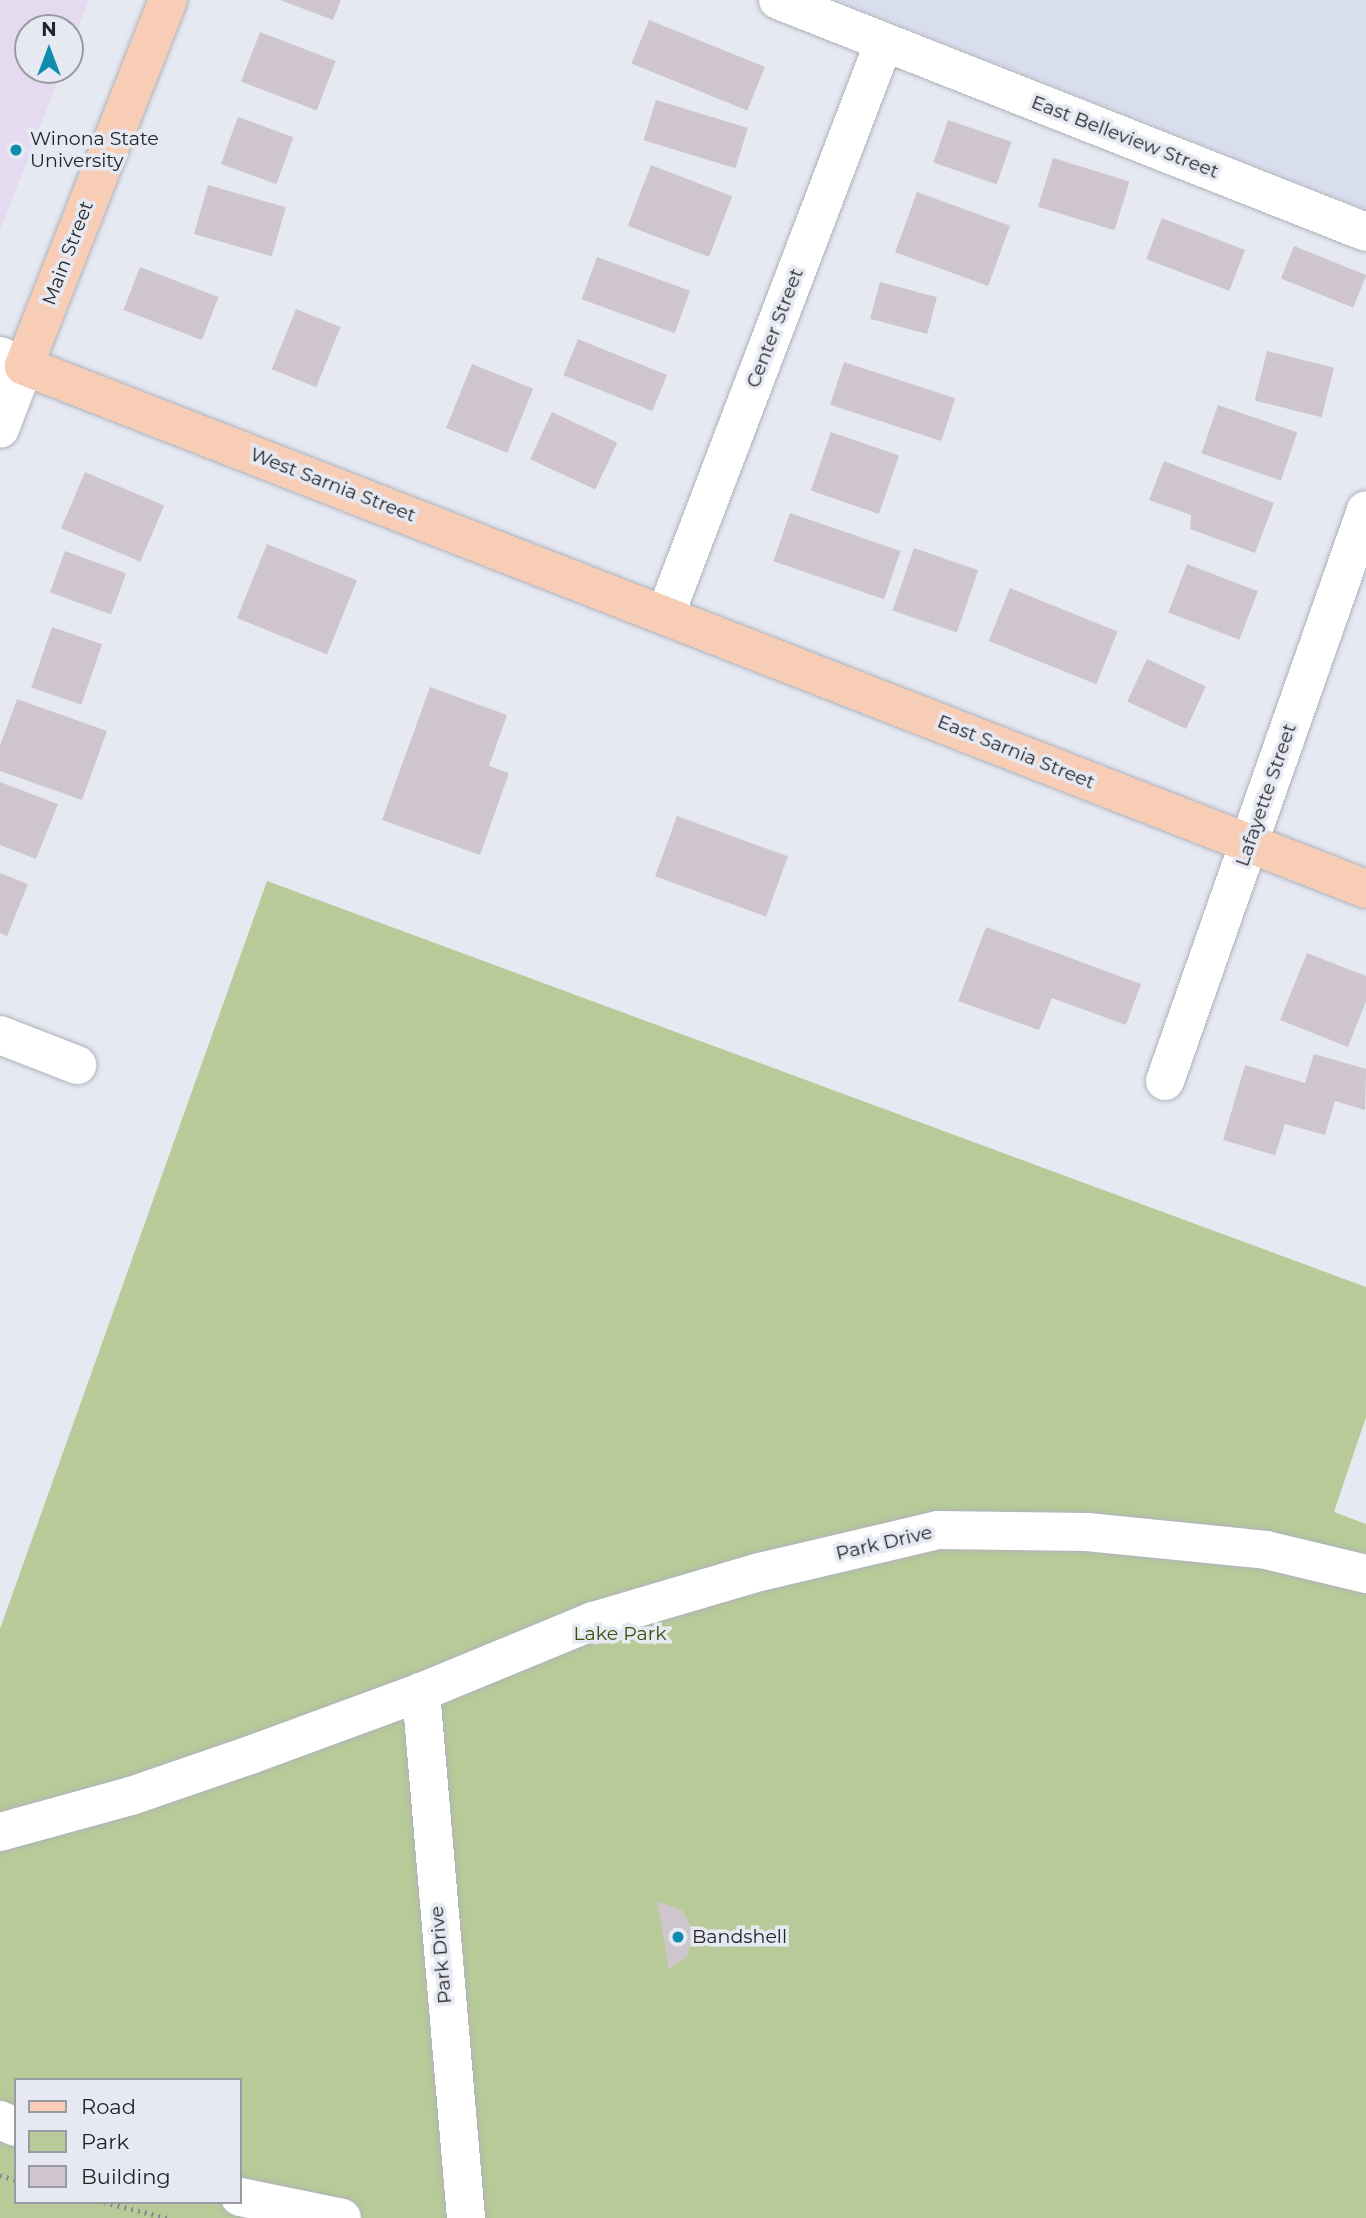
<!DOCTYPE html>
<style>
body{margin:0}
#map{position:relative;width:1366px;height:2218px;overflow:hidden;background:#e6e9f2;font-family:Montserrat,sans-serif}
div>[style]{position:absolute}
.built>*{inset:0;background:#d9deee}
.education>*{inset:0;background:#e4dbf1}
.green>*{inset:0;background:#b7ca98}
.building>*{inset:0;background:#cec6cc;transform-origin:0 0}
.path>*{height:4.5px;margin-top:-2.25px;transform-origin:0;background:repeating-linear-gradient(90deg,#8a8c93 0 2px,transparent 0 7px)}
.roads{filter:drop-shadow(0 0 2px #afb2ba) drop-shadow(0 0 2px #afb2ba)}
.minor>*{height:38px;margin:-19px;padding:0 19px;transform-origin:19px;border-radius:19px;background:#fff}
.major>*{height:38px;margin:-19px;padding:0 19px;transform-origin:19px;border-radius:19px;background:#f8cdb6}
.dots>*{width:19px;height:19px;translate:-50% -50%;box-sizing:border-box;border:4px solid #e6e9f2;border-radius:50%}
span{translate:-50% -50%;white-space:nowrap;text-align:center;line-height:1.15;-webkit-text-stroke:7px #e6e9f2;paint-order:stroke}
.street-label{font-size:19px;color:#242528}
.poi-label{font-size:19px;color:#242528}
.left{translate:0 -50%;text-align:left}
.park-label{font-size:19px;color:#3b4d0a}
.legend{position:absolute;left:14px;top:2078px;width:228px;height:126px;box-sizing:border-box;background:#e6e9f2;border:2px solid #989ba1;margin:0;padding:9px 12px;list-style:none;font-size:21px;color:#242528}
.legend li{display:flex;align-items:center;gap:14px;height:35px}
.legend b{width:35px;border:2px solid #989ba1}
.north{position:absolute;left:14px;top:14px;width:70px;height:70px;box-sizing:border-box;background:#e6e9f2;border:2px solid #989ba1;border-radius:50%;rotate:0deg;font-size:19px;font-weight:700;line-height:28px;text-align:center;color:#242528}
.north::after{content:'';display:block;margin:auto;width:24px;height:32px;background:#0e8cad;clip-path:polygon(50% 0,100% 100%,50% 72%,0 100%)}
</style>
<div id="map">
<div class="built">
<div style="clip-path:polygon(836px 0,1366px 0,1366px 209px)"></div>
</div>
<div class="education">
<div style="clip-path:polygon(0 0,89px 0,70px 50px,70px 28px,28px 28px,28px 70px,62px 70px,0 231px)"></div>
</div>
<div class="green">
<div style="clip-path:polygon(evenodd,267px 881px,1366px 1287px,1366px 1417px,1334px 1512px,1366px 1524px,1366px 2218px,0 2218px,0 1629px,267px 881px,16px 2080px,240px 2080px,240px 2202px,16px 2202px,16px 2080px)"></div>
</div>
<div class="building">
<div style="clip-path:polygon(280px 0,341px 0,333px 20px)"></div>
<div style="left:649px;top:20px;width:125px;height:47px;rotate:22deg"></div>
<div style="left:260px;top:32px;width:81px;height:53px;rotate:21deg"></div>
<div style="left:656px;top:100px;width:96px;height:42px;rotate:17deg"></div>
<div style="left:238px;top:117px;width:59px;height:50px;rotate:20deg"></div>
<div style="left:948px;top:120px;width:67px;height:45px;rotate:19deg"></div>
<div style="left:1053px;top:158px;width:80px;height:51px;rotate:17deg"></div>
<div style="left:651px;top:165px;width:87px;height:65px;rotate:21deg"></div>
<div style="left:208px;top:185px;width:81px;height:51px;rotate:16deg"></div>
<div style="left:917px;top:192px;width:99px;height:64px;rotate:20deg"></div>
<div style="left:1162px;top:218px;width:89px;height:44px;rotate:21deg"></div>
<div style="left:1294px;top:246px;width:78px;height:35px;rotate:22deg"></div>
<div style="left:597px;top:257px;width:99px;height:45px;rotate:20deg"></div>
<div style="left:140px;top:267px;width:84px;height:46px;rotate:21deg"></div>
<div style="left:880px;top:282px;width:59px;height:38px;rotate:15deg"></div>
<div style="left:296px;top:309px;width:48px;height:65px;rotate:22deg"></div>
<div style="left:578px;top:339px;width:96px;height:39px;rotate:22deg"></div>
<div style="left:1267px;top:351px;width:69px;height:51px;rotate:14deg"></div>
<div style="left:844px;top:362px;width:117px;height:45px;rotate:18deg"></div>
<div style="left:472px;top:364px;width:66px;height:69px;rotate:22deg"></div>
<div style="left:1218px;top:405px;width:84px;height:51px;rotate:19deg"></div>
<div style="left:552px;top:412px;width:72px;height:52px;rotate:25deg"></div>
<div style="left:831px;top:432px;width:72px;height:62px;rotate:19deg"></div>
<div style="clip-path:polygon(1164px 461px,1274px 503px,1255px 553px,1190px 529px,1191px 515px,1149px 500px)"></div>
<div style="left:85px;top:472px;width:86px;height:61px;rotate:23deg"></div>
<div style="left:790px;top:513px;width:117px;height:51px;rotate:19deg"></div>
<div style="left:267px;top:544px;width:97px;height:80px;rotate:22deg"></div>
<div style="left:914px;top:548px;width:68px;height:66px;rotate:19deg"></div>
<div style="left:65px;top:551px;width:65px;height:44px;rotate:20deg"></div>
<div style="left:1187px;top:564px;width:76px;height:52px;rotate:21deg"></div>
<div style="left:1010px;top:588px;width:116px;height:57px;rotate:22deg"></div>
<div style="left:52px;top:627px;width:53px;height:64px;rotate:19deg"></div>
<div style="left:1147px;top:659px;width:65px;height:47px;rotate:25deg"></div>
<div style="clip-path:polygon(430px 687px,507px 715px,489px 766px,509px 773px,480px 855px,382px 820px)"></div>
<div style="clip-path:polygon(17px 699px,107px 731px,82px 800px,0 771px,0 746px)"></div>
<div style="clip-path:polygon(0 782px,58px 804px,36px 859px,0 845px)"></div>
<div style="left:677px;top:816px;width:118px;height:64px;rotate:20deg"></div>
<div style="clip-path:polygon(0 873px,28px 884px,7px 936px,0 933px)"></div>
<div style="clip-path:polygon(986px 927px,1141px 984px,1126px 1025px,1052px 998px,1039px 1030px,958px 1001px)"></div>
<div style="clip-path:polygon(1307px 953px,1366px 976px,1366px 1001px,1348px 1047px,1280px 1020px)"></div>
<div style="clip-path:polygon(1314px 1054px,1366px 1069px,1365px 1110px,1335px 1101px,1325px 1135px,1285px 1124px,1275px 1155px,1223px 1140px,1245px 1065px,1305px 1083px)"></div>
<div style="clip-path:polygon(657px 1901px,683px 1911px,693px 1931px,688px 1955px,669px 1969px)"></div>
</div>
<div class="path">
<div style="left:0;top:2175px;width:17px;rotate:17deg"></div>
<div style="left:104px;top:2202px;width:65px;rotate:14.3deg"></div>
</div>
<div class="roads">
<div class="minor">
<div style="left:778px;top:0;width:632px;rotate:21.53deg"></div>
<div style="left:0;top:356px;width:26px;rotate:23deg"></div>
<div style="left:24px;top:366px;width:67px;rotate:110.9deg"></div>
<div style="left:666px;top:613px;width:611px;rotate:-69.1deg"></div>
<div style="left:0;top:1035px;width:83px;rotate:21.3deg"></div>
<div style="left:1165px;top:1081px;width:605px;rotate:-70.61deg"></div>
<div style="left:421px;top:1692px;width:528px;rotate:85.11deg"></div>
<div style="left:0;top:1832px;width:136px;rotate:-15.4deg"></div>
<div style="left:131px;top:1796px;width:126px;rotate:-19deg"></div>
<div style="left:250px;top:1755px;width:182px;rotate:-20.2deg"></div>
<div style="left:421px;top:1692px;width:186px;rotate:-22.4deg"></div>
<div style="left:593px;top:1621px;width:174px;rotate:-16.4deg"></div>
<div style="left:760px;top:1572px;width:183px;rotate:-13.3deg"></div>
<div style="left:938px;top:1530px;width:149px;rotate:0.8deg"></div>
<div style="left:1087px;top:1532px;width:180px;rotate:5.7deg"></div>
<div style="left:1266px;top:1550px;width:103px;rotate:13.5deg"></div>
<div style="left:0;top:2120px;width:17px;rotate:24deg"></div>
<div style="left:240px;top:2197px;width:104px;rotate:11.6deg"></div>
</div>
<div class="major">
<div style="left:168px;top:0;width:393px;rotate:111.5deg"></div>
<div style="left:24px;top:366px;width:1440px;rotate:21.29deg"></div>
</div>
</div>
<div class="dots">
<div style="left:16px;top:150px;background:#0e8cad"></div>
<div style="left:678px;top:1937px;background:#0e8cad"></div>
</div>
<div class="street-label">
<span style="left:1125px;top:137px;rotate:21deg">East Belleview Street</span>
<span style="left:68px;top:253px;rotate:-69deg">Main Street</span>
<span style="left:775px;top:328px;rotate:-69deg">Center Street</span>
<span style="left:333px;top:485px;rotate:21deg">West Sarnia Street</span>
<span style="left:1016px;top:752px;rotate:22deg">East Sarnia Street</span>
<span style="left:1266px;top:795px;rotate:-71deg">Lafayette Street</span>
<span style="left:884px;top:1543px;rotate:-13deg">Park Drive</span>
<span style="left:441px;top:1955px;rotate:-95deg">Park Drive</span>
</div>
<div class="poi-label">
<span class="left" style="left:30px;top:150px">Winona State<br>University</span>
<span class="left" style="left:692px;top:1937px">Bandshell</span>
</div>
<div class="park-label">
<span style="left:620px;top:1634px">Lake Park</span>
</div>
<ul class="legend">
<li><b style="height:9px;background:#f8cdb6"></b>Road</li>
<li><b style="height:19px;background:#b7ca98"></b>Park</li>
<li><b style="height:19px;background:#cec6cc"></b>Building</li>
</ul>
<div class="north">N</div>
</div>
